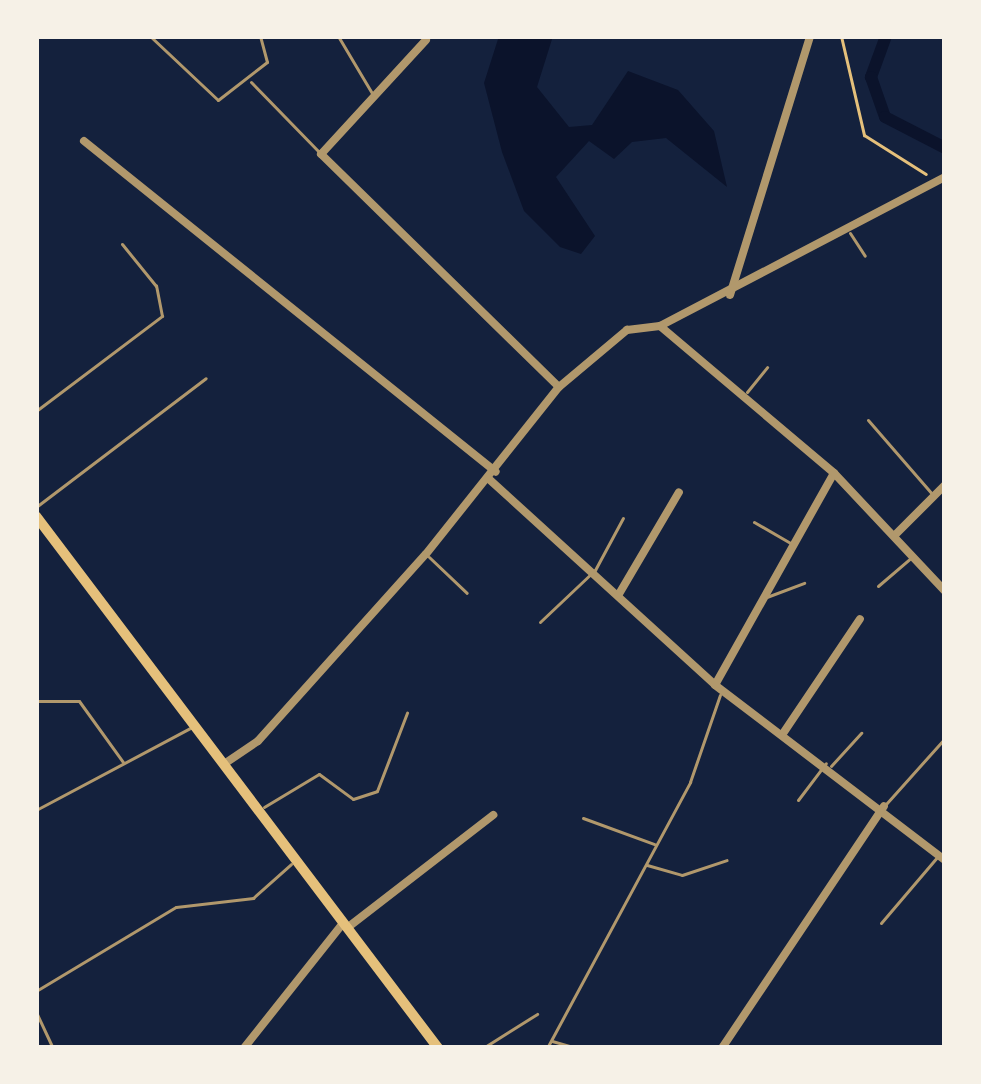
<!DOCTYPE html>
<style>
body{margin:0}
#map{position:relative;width:981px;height:1084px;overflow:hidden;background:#14213d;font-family:Arial,sans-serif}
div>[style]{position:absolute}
.water>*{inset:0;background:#0b132b}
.canal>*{height:12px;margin:-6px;padding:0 6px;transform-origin:6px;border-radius:6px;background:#0b132b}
.path>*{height:3px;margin:-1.5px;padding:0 1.5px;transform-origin:1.5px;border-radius:1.5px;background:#e5c07b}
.service>*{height:3px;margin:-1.5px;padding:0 1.5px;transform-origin:1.5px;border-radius:1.5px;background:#b1986c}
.minor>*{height:8px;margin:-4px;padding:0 4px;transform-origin:4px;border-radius:4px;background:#b1986c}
.secondary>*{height:10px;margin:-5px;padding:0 5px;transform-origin:5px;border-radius:5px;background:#e5c07b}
span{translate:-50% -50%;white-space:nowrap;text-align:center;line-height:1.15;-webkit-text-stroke:10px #f6f1e7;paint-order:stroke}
.frame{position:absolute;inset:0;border:39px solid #f6f1e7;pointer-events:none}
</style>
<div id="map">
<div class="water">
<div style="clip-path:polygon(499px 36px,553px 36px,537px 87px,569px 127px,592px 125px,628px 71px,678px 90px,714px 131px,727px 187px,666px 138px,632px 142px,614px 159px,589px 141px,556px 177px,595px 236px,581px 254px,560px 247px,524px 211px,502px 152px,484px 83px)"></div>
</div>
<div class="canal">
<div style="left:886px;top:36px;width:44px;rotate:110.1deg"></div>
<div style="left:871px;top:77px;width:42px;rotate:70.7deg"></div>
<div style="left:885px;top:117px;width:68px;rotate:27.3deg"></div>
</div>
<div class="path">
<div style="left:841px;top:36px;width:102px;rotate:76.9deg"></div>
<div style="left:864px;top:135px;width:73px;rotate:32.2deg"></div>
</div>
<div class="service">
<div style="left:150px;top:36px;width:93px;rotate:43.3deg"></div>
<div style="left:218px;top:100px;width:62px;rotate:-37.8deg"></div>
<div style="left:267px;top:62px;width:27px;rotate:-105deg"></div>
<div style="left:338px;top:36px;width:69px;rotate:59.3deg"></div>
<div style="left:251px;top:82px;width:99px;rotate:45.8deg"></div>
<div style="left:850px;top:233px;width:27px;rotate:57deg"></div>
<div style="left:747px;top:392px;width:32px;rotate:-51deg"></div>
<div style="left:36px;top:411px;width:158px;rotate:-37deg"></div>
<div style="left:162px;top:316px;width:31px;rotate:-101deg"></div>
<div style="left:156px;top:286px;width:54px;rotate:-129deg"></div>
<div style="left:868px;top:420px;width:98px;rotate:49.1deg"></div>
<div style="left:36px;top:507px;width:213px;rotate:-37.2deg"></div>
<div style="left:754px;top:522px;width:44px;rotate:30.1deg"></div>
<div style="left:429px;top:557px;width:52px;rotate:43.5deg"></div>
<div style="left:878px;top:586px;width:46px;rotate:-40.6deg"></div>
<div style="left:764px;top:598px;width:43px;rotate:-20.6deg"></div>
<div style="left:540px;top:622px;width:76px;rotate:-43.4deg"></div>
<div style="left:595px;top:570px;width:59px;rotate:-61.7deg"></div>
<div style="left:36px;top:701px;width:43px"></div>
<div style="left:79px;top:701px;width:75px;rotate:54.2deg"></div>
<div style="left:831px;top:766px;width:45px;rotate:-47.7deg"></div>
<div style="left:798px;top:800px;width:46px;rotate:-52.9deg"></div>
<div style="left:886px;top:804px;width:89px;rotate:-48.2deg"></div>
<div style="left:264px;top:807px;width:64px;rotate:-31deg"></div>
<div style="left:319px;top:774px;width:42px;rotate:36.3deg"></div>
<div style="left:353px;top:799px;width:25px;rotate:-18deg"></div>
<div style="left:377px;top:791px;width:84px;rotate:-69deg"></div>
<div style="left:36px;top:810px;width:177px;rotate:-28deg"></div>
<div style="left:583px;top:818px;width:76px;rotate:20.1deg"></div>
<div style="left:647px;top:865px;width:36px;rotate:16deg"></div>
<div style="left:682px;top:875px;width:47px;rotate:-18.4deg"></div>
<div style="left:881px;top:923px;width:88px;rotate:-49.6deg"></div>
<div style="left:36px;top:991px;width:163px;rotate:-31deg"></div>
<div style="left:176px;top:907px;width:78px;rotate:-6.7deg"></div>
<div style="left:253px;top:898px;width:51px;rotate:-41.8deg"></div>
<div style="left:36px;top:1012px;width:40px;rotate:65deg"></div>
<div style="left:552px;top:1041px;width:26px;rotate:16deg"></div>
<div style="left:483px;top:1048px;width:64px;rotate:-32.2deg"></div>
<div style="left:547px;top:1048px;width:302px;rotate:-61.7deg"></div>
<div style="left:690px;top:782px;width:92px;rotate:-71deg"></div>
</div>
<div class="minor">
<div style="left:426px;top:40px;width:155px;rotate:132.6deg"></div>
<div style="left:321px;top:154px;width:333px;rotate:44.4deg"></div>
<div style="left:84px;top:141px;width:528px;rotate:38.78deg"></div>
<div style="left:730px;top:295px;width:271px;rotate:-72.8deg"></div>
<div style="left:660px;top:326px;width:322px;rotate:-27.6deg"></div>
<div style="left:490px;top:480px;width:304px;rotate:42.3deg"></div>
<div style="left:715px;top:685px;width:289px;rotate:37.3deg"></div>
<div style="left:895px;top:535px;width:71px;rotate:-45deg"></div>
<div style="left:619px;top:594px;width:118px;rotate:-59.5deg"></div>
<div style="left:715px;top:685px;width:243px;rotate:-60.7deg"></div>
<div style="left:784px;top:732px;width:136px;rotate:-56.1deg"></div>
<div style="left:224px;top:764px;width:41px;rotate:-34.1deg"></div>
<div style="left:258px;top:741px;width:251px;rotate:-48.1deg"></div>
<div style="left:426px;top:554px;width:213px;rotate:-51.5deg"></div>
<div style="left:559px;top:387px;width:89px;rotate:-40deg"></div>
<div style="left:627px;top:330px;width:33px;rotate:-7deg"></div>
<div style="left:660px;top:326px;width:228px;rotate:40.2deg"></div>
<div style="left:834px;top:473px;width:162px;rotate:46.8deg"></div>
<div style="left:347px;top:928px;width:185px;rotate:-37.7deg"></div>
<div style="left:244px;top:1048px;width:159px;rotate:-51.6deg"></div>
<div style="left:722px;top:1048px;width:291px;rotate:-56.2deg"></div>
</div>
<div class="secondary">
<div style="left:36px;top:516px;width:667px;rotate:52.92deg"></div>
</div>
<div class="frame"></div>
</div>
